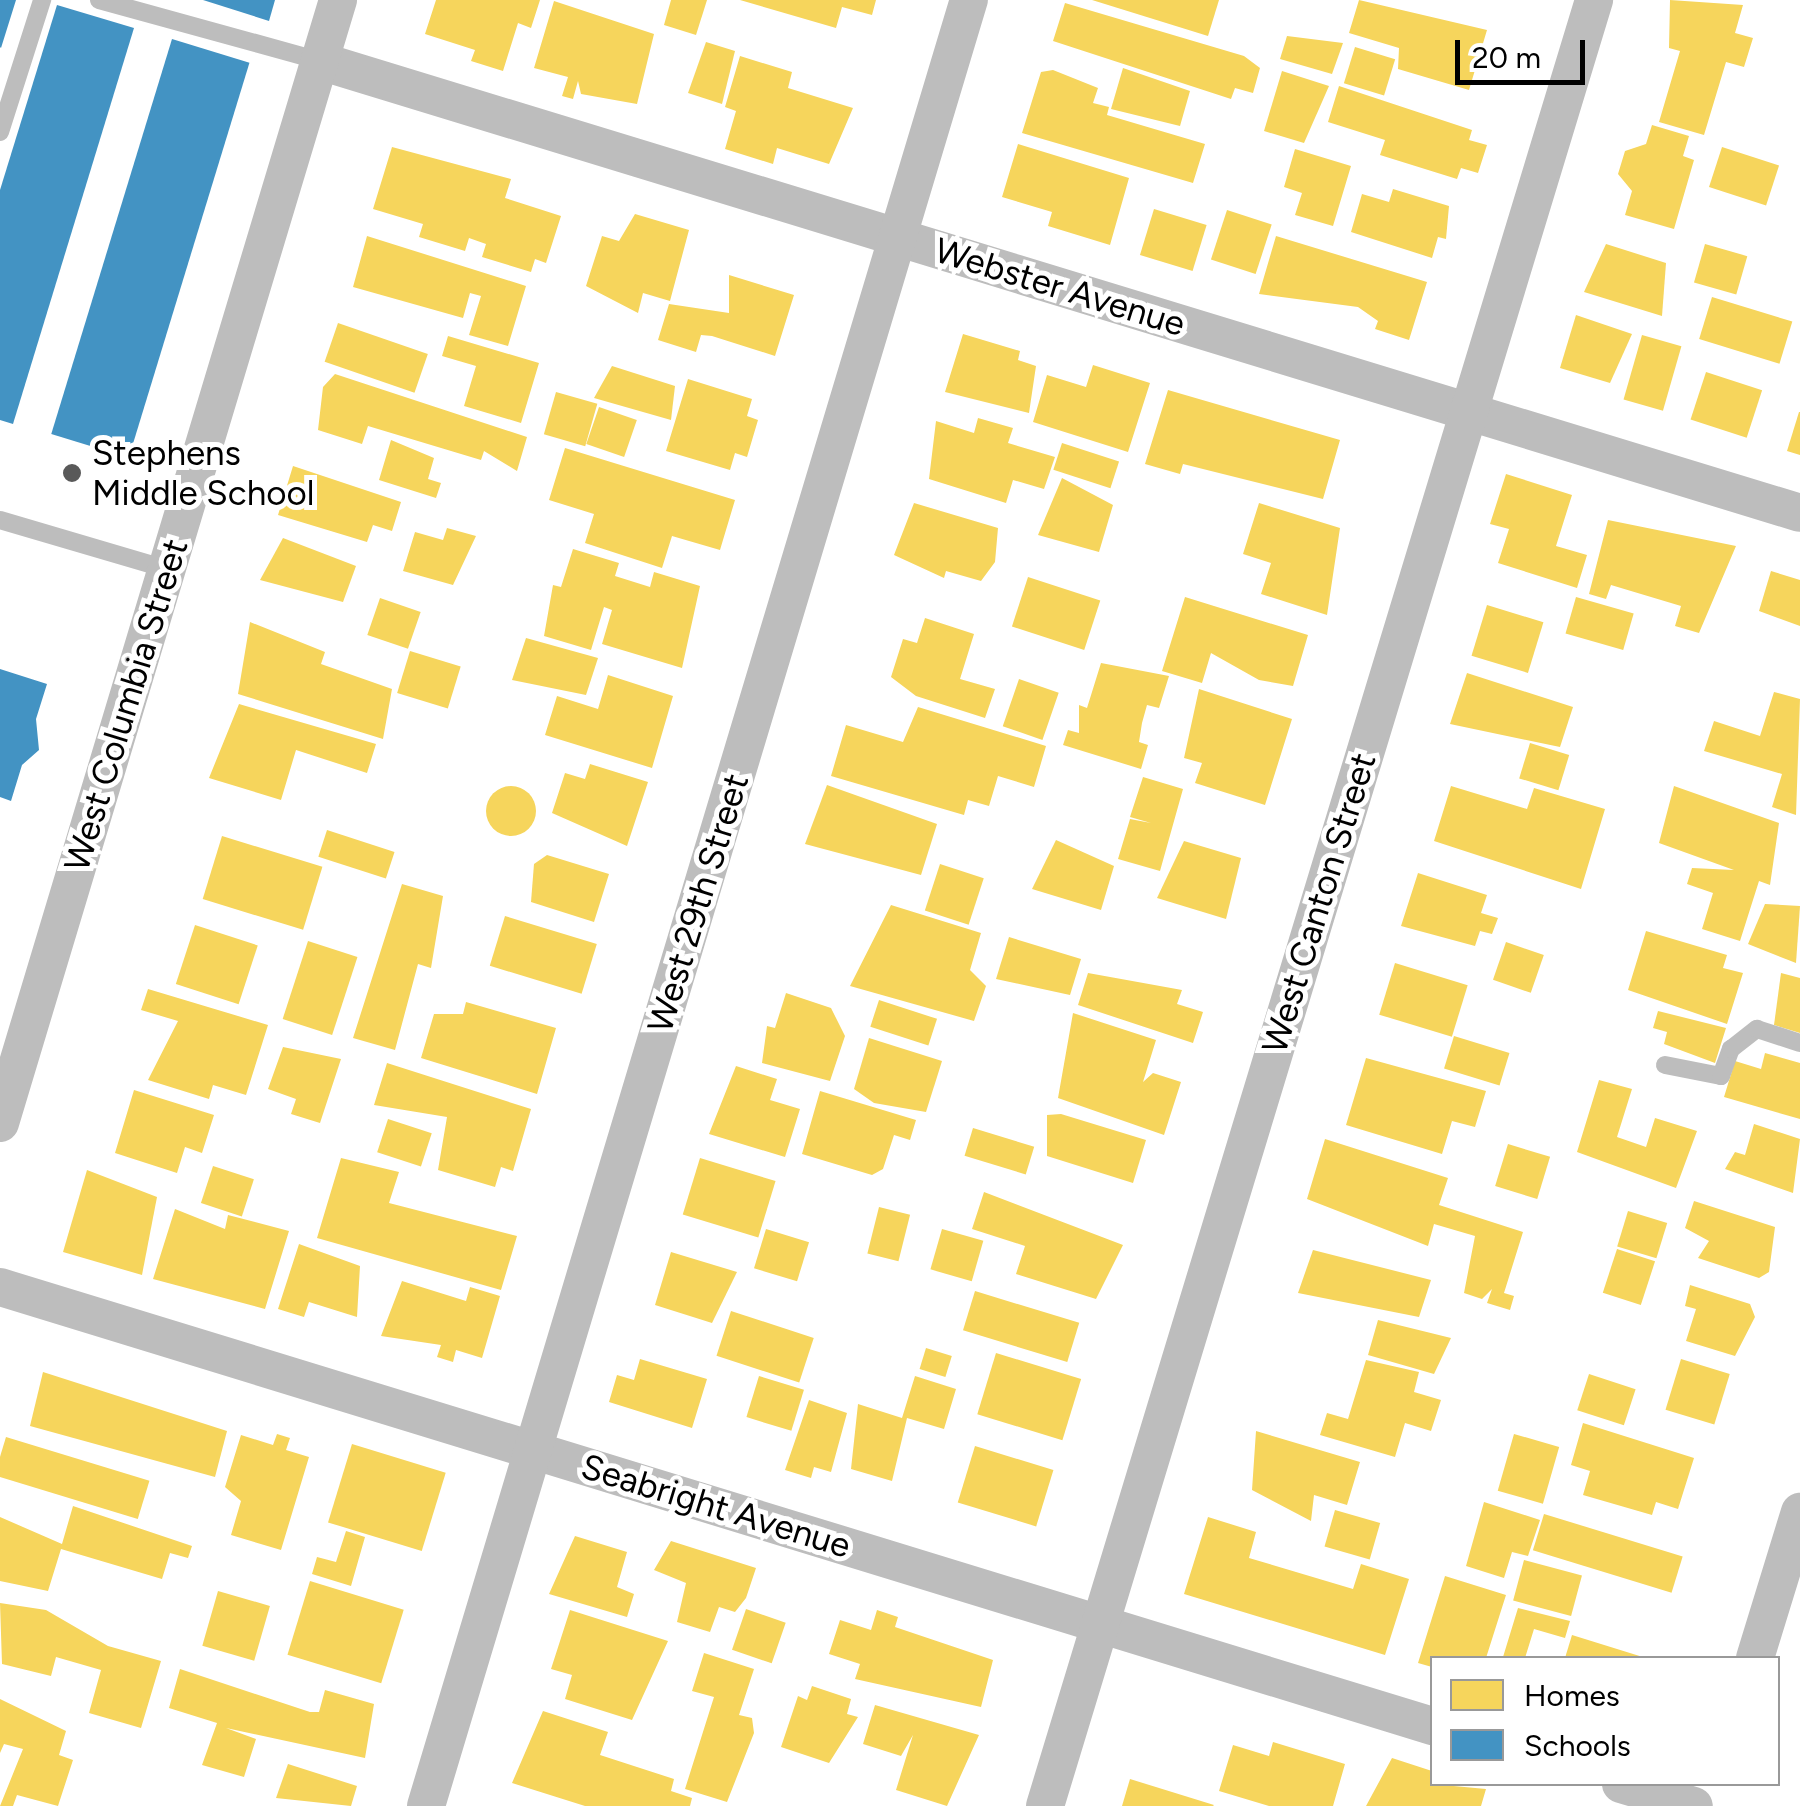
<!DOCTYPE html>
<style>
body{margin:0}
#map{position:relative;width:1800px;height:1806px;overflow:hidden;background:#fff;font-family:Figtree,sans-serif}
div>[style]{position:absolute}
.homes>*{inset:0;background:#f6d55c;transform-origin:0 0}
.round{border-radius:50%}
.schools>*{inset:0;background:#4393c3;transform-origin:0 0}
.lane>*{height:18px;margin:-9px;padding:0 9px;transform-origin:9px;border-radius:9px;background:#bdbdbd}
.street>*{height:38px;margin:-19px;padding:0 19px;transform-origin:19px;border-radius:19px;background:#bdbdbd}
.dots>*{width:28px;height:28px;translate:-50% -50%;box-sizing:border-box;border:5px solid #fff;border-radius:50%}
span{translate:-50% -50%;white-space:nowrap;text-align:center;line-height:1.15;-webkit-text-stroke:10px #fff;paint-order:stroke}
.street-label{font-size:35px;color:#000}
.poi-label{font-size:35px;color:#000}
.left{translate:0 -50%;text-align:left}
.legend{position:absolute;left:1430px;top:1656px;width:350px;height:130px;box-sizing:border-box;background:#fff;border:2px solid #999;margin:0;padding:12px 18px;list-style:none;font-size:30px;color:#000}
.legend li{display:flex;align-items:center;gap:20px;height:50px}
.legend b{width:50px;border:2px solid #999}
.scale{position:absolute;left:1455px;top:40px;width:130px;height:45px;box-sizing:border-box;border:5px solid #000;border-top:0;padding-left:12px;font-size:30px;line-height:35px;white-space:nowrap;color:#000;-webkit-text-stroke:8px #fff;paint-order:stroke}
</style>
<div id="map">
<div class="homes">
<div style="clip-path:polygon(436px 0,540px 0,531px 28px,518px 23px,503px 71px,471px 61px,475px 50px,425px 34px)"></div>
<div style="clip-path:polygon(671px 0,707px 0,696px 35px,664px 25px)"></div>
<div style="clip-path:polygon(740px 0,876px 0,872px 15px,842px 7px,836px 28px)"></div>
<div style="clip-path:polygon(1092px 0,1219px 0,1208px 36px)"></div>
<div style="clip-path:polygon(1359px 0,1487px 30px,1469px 90px,1398px 69px,1399px 48px,1349px 33px)"></div>
<div style="clip-path:polygon(1670px 0,1743px 5px,1735px 33px,1753px 38px,1744px 67px,1726px 62px,1704px 135px,1659px 122px,1680px 51px,1669px 48px)"></div>
<div style="clip-path:polygon(554px 1px,654px 34px,637px 104px,581px 94px,578px 81px,573px 99px,562px 96px,568px 77px,534px 68px)"></div>
<div style="clip-path:polygon(1065px 3px,1244px 56px,1260px 68px,1253px 93px,1235px 88px,1231px 99px,1053px 41px)"></div>
<div style="clip-path:polygon(1287px 36px,1343px 43px,1332px 74px,1280px 59px)"></div>
<div style="clip-path:polygon(706px 42px,735px 51px,722px 104px,688px 93px)"></div>
<div style="left:1355px;top:47px;width:42px;height:38px;rotate:17deg"></div>
<div style="clip-path:polygon(740px 56px,792px 72px,788px 88px,853px 108px,829px 164px,777px 148px,773px 164px,725px 149px,736px 111px,725px 107px)"></div>
<div style="clip-path:polygon(1123px 68px,1190px 91px,1180px 126px,1111px 109px)"></div>
<div style="clip-path:polygon(1053px 70px,1098px 88px,1093px 103px,1109px 107px,1107px 115px,1205px 144px,1193px 183px,1022px 133px,1041px 72px)"></div>
<div style="clip-path:polygon(1282px 71px,1329px 86px,1304px 143px,1264px 131px)"></div>
<div style="clip-path:polygon(1339px 86px,1472px 130px,1469px 140px,1487px 145px,1478px 173px,1461px 168px,1457px 179px,1380px 155px,1385px 140px,1328px 122px)"></div>
<div style="clip-path:polygon(1652px 125px,1689px 136px,1683px 156px,1694px 160px,1674px 229px,1625px 215px,1632px 191px,1618px 174px,1625px 151px,1646px 144px)"></div>
<div style="clip-path:polygon(1018px 144px,1129px 178px,1110px 245px,1048px 226px,1052px 212px,1002px 197px)"></div>
<div style="clip-path:polygon(392px 147px,511px 179px,505px 198px,561px 216px,546px 263px,535px 259px,531px 272px,482px 257px,486px 244px,469px 238px,465px 251px,419px 237px,423px 224px,373px 209px)"></div>
<div style="left:1722px;top:147px;width:60px;height:42px;rotate:18deg"></div>
<div style="clip-path:polygon(1295px 149px,1351px 166px,1333px 226px,1295px 215px,1302px 193px,1284px 187px)"></div>
<div style="clip-path:polygon(1393px 189px,1449px 206px,1446px 239px,1438px 237px,1432px 258px,1351px 232px,1362px 194px,1389px 202px)"></div>
<div style="left:1154px;top:209px;width:55px;height:48px;rotate:17deg"></div>
<div style="left:1227px;top:210px;width:47px;height:52px;rotate:18deg"></div>
<div style="clip-path:polygon(635px 214px,689px 230px,670px 301px,643px 293px,638px 313px,586px 286px,602px 236px,619px 241px)"></div>
<div style="clip-path:polygon(367px 236px,526px 286px,508px 346px,469px 335px,481px 296px,470px 293px,463px 318px,353px 287px)"></div>
<div style="clip-path:polygon(1276px 236px,1427px 282px,1409px 340px,1375px 329px,1378px 321px,1358px 307px,1259px 294px)"></div>
<div style="clip-path:polygon(1606px 244px,1666px 263px,1662px 316px,1584px 292px)"></div>
<div style="left:1705px;top:244px;width:44px;height:40px;rotate:16deg"></div>
<div style="clip-path:polygon(729px 275px,794px 295px,775px 356px,712px 336px,701px 335px,696px 352px,658px 340px,669px 304px,729px 313px)"></div>
<div style="left:1712px;top:297px;width:84px;height:44px;rotate:17deg"></div>
<div style="clip-path:polygon(1576px 315px,1632px 334px,1610px 383px,1560px 368px)"></div>
<div style="left:338px;top:323px;width:95px;height:41px;rotate:19deg"></div>
<div style="clip-path:polygon(963px 334px,1020px 351px,1018px 360px,1036px 366px,1029px 413px,945px 392px)"></div>
<div style="left:1642px;top:335px;width:41px;height:67px;rotate:16deg"></div>
<div style="clip-path:polygon(448px 336px,539px 363px,521px 423px,464px 406px,476px 366px,442px 356px)"></div>
<div style="clip-path:polygon(1093px 365px,1150px 383px,1128px 452px,1033px 422px,1047px 375px,1086px 387px)"></div>
<div style="clip-path:polygon(612px 366px,675px 386px,671px 420px,594px 398px)"></div>
<div style="left:1706px;top:372px;width:59px;height:50px;rotate:18deg"></div>
<div style="clip-path:polygon(335px 374px,527px 437px,517px 471px,484px 451px,481px 460px,368px 426px,362px 444px,318px 430px,323px 387px)"></div>
<div style="clip-path:polygon(688px 379px,752px 399px,747px 416px,758px 420px,747px 457px,735px 453px,730px 470px,666px 451px)"></div>
<div style="clip-path:polygon(1168px 390px,1340px 440px,1323px 499px,1183px 464px,1180px 474px,1145px 464px)"></div>
<div style="left:556px;top:392px;width:43px;height:44px;rotate:16deg"></div>
<div style="left:599px;top:407px;width:40px;height:39px;rotate:19deg"></div>
<div style="clip-path:polygon(1799px 412px,1800px 412px,1800px 455px,1787px 451px)"></div>
<div style="clip-path:polygon(978px 418px,1013px 428px,1008px 443px,1055px 457px,1044px 489px,1013px 480px,1006px 503px,929px 479px,936px 421px,974px 433px)"></div>
<div style="clip-path:polygon(391px 440px,434px 458px,428px 479px,441px 483px,436px 498px,379px 480px)"></div>
<div style="left:1062px;top:443px;width:60px;height:28px;rotate:18deg"></div>
<div style="clip-path:polygon(565px 448px,735px 500px,720px 550px,672px 536px,662px 568px,585px 543px,594px 514px,549px 500px)"></div>
<div style="clip-path:polygon(293px 466px,401px 502px,392px 531px,373px 525px,367px 542px,278px 515px)"></div>
<div style="clip-path:polygon(1506px 474px,1572px 495px,1556px 546px,1587px 555px,1577px 588px,1498px 563px,1509px 529px,1490px 524px)"></div>
<div style="clip-path:polygon(1062px 478px,1113px 505px,1099px 552px,1038px 535px)"></div>
<div style="clip-path:polygon(914px 503px,998px 528px,995px 562px,981px 581px,946px 571px,944px 578px,894px 555px)"></div>
<div style="clip-path:polygon(1259px 503px,1340px 528px,1327px 615px,1261px 594px,1271px 563px,1243px 554px)"></div>
<div style="clip-path:polygon(1608px 520px,1736px 546px,1699px 633px,1675px 626px,1681px 606px,1611px 585px,1606px 599px,1589px 594px)"></div>
<div style="clip-path:polygon(447px 528px,476px 536px,453px 585px,403px 571px,415px 532px,443px 540px)"></div>
<div style="clip-path:polygon(283px 538px,356px 566px,343px 602px,260px 580px)"></div>
<div style="clip-path:polygon(573px 549px,619px 563px,615px 576px,650px 587px,654px 572px,700px 586px,682px 668px,602px 644px,612px 610px,604px 607px,591px 650px,544px 636px,553px 585px,561px 587px)"></div>
<div style="clip-path:polygon(1771px 571px,1800px 580px,1800px 626px,1759px 611px)"></div>
<div style="left:1028px;top:577px;width:76px;height:52px;rotate:18deg"></div>
<div style="clip-path:polygon(1185px 597px,1308px 635px,1293px 686px,1259px 680px,1211px 653px,1202px 683px,1162px 671px)"></div>
<div style="left:1576px;top:597px;width:60px;height:38px;rotate:16deg"></div>
<div style="left:380px;top:598px;width:43px;height:39px;rotate:19deg"></div>
<div style="left:1487px;top:605px;width:59px;height:53px;rotate:17deg"></div>
<div style="clip-path:polygon(925px 618px,974px 634px,960px 679px,995px 689px,985px 718px,916px 696px,891px 677px,903px 639px,917px 643px)"></div>
<div style="clip-path:polygon(250px 622px,325px 652px,321px 664px,392px 689px,383px 739px,238px 694px)"></div>
<div style="clip-path:polygon(526px 638px,598px 658px,586px 695px,512px 680px)"></div>
<div style="left:410px;top:651px;width:53px;height:44px;rotate:17deg"></div>
<div style="clip-path:polygon(1101px 663px,1169px 676px,1159px 708px,1147px 705px,1142px 723px,1139px 742px,1148px 745px,1141px 769px,1063px 745px,1068px 730px,1079px 733px,1079px 705px,1087px 708px)"></div>
<div style="clip-path:polygon(1467px 673px,1573px 707px,1560px 747px,1450px 724px)"></div>
<div style="clip-path:polygon(608px 675px,673px 696px,652px 768px,545px 735px,557px 696px,598px 709px)"></div>
<div style="left:1019px;top:679px;width:42px;height:50px;rotate:19deg"></div>
<div style="clip-path:polygon(1199px 689px,1292px 719px,1265px 805px,1195px 783px,1202px 763px,1184px 758px)"></div>
<div style="clip-path:polygon(1774px 692px,1800px 699px,1796px 815px,1772px 807px,1782px 774px,1704px 751px,1714px 721px,1760px 736px)"></div>
<div style="clip-path:polygon(239px 704px,376px 744px,367px 773px,296px 750px,281px 800px,209px 778px)"></div>
<div style="clip-path:polygon(918px 707px,1046px 746px,1034px 787px,998px 776px,989px 806px,968px 800px,964px 815px,831px 776px,846px 725px,903px 742px)"></div>
<div style="left:1530px;top:743px;width:41px;height:37px;rotate:17deg"></div>
<div style="clip-path:polygon(590px 764px,648px 782px,627px 846px,552px 813px,565px 773px,585px 779px)"></div>
<div style="clip-path:polygon(1143px 777px,1183px 789px,1160px 871px,1118px 859px,1130px 819px,1151px 823px,1130px 817px)"></div>
<div style="clip-path:polygon(827px 785px,937px 824px,921px 875px,805px 844px)"></div>
<div class="round" style="left:486px;top:786px;width:50px;height:50px"></div>
<div style="clip-path:polygon(1451px 786px,1527px 809px,1534px 788px,1605px 809px,1581px 889px,1434px 841px)"></div>
<div style="clip-path:polygon(1674px 786px,1779px 823px,1770px 885px,1759px 881px,1740px 941px,1702px 929px,1713px 893px,1687px 884px,1692px 868px,1734px 870px,1659px 843px)"></div>
<div style="left:327px;top:830px;width:71px;height:28px;rotate:18deg"></div>
<div style="left:222px;top:836px;width:105px;height:66px;rotate:17deg"></div>
<div style="clip-path:polygon(1056px 840px,1114px 866px,1101px 910px,1032px 889px)"></div>
<div style="clip-path:polygon(1184px 841px,1241px 858px,1226px 919px,1157px 898px)"></div>
<div style="clip-path:polygon(547px 855px,609px 874px,594px 922px,531px 902px,534px 864px)"></div>
<div style="left:940px;top:864px;width:46px;height:49px;rotate:18deg"></div>
<div style="clip-path:polygon(1418px 873px,1487px 895px,1481px 913px,1498px 918px,1492px 934px,1480px 931px,1475px 946px,1401px 926px)"></div>
<div style="clip-path:polygon(402px 884px,443px 896px,431px 968px,418px 964px,395px 1050px,353px 1038px)"></div>
<div style="clip-path:polygon(1765px 904px,1800px 906px,1796px 963px,1748px 944px)"></div>
<div style="clip-path:polygon(891px 905px,981px 933px,970px 970px,986px 986px,974px 1021px,850px 986px)"></div>
<div style="left:505px;top:916px;width:96px;height:52px;rotate:17deg"></div>
<div style="left:195px;top:925px;width:66px;height:62px;rotate:18deg"></div>
<div style="clip-path:polygon(1646px 931px,1727px 955px,1723px 968px,1743px 973px,1727px 1024px,1628px 990px)"></div>
<div style="clip-path:polygon(1009px 937px,1081px 959px,1070px 995px,996px 979px)"></div>
<div style="left:308px;top:941px;width:52px;height:82px;rotate:18deg"></div>
<div style="left:1506px;top:942px;width:40px;height:40px;rotate:19deg"></div>
<div style="left:1395px;top:963px;width:76px;height:54px;rotate:17deg"></div>
<div style="clip-path:polygon(1088px 973px,1182px 990px,1177px 1004px,1203px 1012px,1193px 1043px,1078px 1005px)"></div>
<div style="clip-path:polygon(1781px 973px,1800px 978px,1800px 1033px,1774px 1025px)"></div>
<div style="clip-path:polygon(148px 989px,268px 1025px,246px 1095px,213px 1085px,209px 1099px,148px 1080px,178px 1021px,141px 1010px)"></div>
<div style="clip-path:polygon(786px 993px,831px 1008px,845px 1036px,830px 1081px,762px 1063px,767px 1026px,775px 1028px)"></div>
<div style="left:879px;top:1000px;width:61px;height:28px;rotate:18deg"></div>
<div style="clip-path:polygon(466px 1002px,556px 1028px,537px 1094px,421px 1058px,434px 1014px,463px 1014px)"></div>
<div style="clip-path:polygon(1658px 1011px,1726px 1028px,1715px 1063px,1664px 1044px,1667px 1032px,1653px 1028px)"></div>
<div style="clip-path:polygon(1073px 1013px,1156px 1040px,1143px 1082px,1153px 1073px,1181px 1082px,1164px 1135px,1058px 1098px)"></div>
<div style="left:1454px;top:1036px;width:58px;height:34px;rotate:17deg"></div>
<div style="clip-path:polygon(869px 1038px,942px 1061px,926px 1112px,874px 1103px,854px 1089px)"></div>
<div style="clip-path:polygon(283px 1047px,341px 1059px,320px 1123px,291px 1114px,296px 1099px,268px 1089px)"></div>
<div style="clip-path:polygon(1765px 1053px,1800px 1063px,1800px 1119px,1724px 1097px,1735px 1061px,1761px 1069px)"></div>
<div style="clip-path:polygon(1366px 1058px,1486px 1091px,1475px 1127px,1452px 1121px,1442px 1154px,1346px 1125px)"></div>
<div style="clip-path:polygon(387px 1063px,531px 1109px,513px 1171px,501px 1167px,495px 1187px,438px 1170px,447px 1117px,374px 1105px)"></div>
<div style="clip-path:polygon(736px 1066px,777px 1079px,770px 1100px,800px 1109px,785px 1157px,709px 1134px)"></div>
<div style="clip-path:polygon(1599px 1080px,1632px 1089px,1617px 1137px,1646px 1147px,1655px 1118px,1697px 1131px,1676px 1188px,1577px 1152px)"></div>
<div style="clip-path:polygon(134px 1090px,214px 1115px,202px 1153px,185px 1147px,177px 1173px,115px 1153px)"></div>
<div style="clip-path:polygon(820px 1091px,916px 1120px,910px 1140px,894px 1135px,883px 1169px,872px 1175px,802px 1154px)"></div>
<div style="clip-path:polygon(1061px 1114px,1146px 1140px,1133px 1183px,1047px 1156px,1047px 1115px)"></div>
<div style="left:388px;top:1119px;width:46px;height:35px;rotate:18deg"></div>
<div style="clip-path:polygon(1754px 1124px,1800px 1139px,1793px 1193px,1725px 1169px,1735px 1152px,1745px 1155px)"></div>
<div style="left:973px;top:1128px;width:64px;height:29px;rotate:17deg"></div>
<div style="clip-path:polygon(1325px 1139px,1448px 1178px,1439px 1205px,1523px 1232px,1504px 1293px,1514px 1296px,1510px 1310px,1487px 1303px,1492px 1289px,1482px 1299px,1464px 1293px,1475px 1236px,1434px 1224px,1428px 1246px,1307px 1199px)"></div>
<div style="left:1508px;top:1144px;width:44px;height:44px;rotate:17deg"></div>
<div style="clip-path:polygon(341px 1158px,399px 1172px,389px 1203px,517px 1236px,501px 1290px,317px 1238px)"></div>
<div style="left:700px;top:1158px;width:79px;height:59px;rotate:17deg"></div>
<div style="left:213px;top:1166px;width:43px;height:39px;rotate:18deg"></div>
<div style="clip-path:polygon(87px 1170px,157px 1197px,142px 1275px,63px 1252px)"></div>
<div style="clip-path:polygon(984px 1192px,1123px 1245px,1096px 1299px,1016px 1274px,1025px 1246px,972px 1229px)"></div>
<div style="clip-path:polygon(1694px 1201px,1775px 1227px,1769px 1272px,1759px 1278px,1698px 1258px,1709px 1241px,1685px 1228px)"></div>
<div style="left:879px;top:1207px;width:32px;height:48px;rotate:14deg"></div>
<div style="clip-path:polygon(175px 1209px,225px 1229px,228px 1215px,289px 1231px,265px 1309px,153px 1279px)"></div>
<div style="left:1628px;top:1211px;width:41px;height:37px;rotate:17deg"></div>
<div style="left:766px;top:1229px;width:45px;height:41px;rotate:17deg"></div>
<div style="left:942px;top:1229px;width:43px;height:42px;rotate:16deg"></div>
<div style="clip-path:polygon(299px 1244px,360px 1266px,357px 1317px,309px 1302px,304px 1317px,278px 1309px)"></div>
<div style="left:1617px;top:1249px;width:40px;height:46px;rotate:18deg"></div>
<div style="clip-path:polygon(1313px 1250px,1431px 1280px,1419px 1317px,1298px 1293px)"></div>
<div style="clip-path:polygon(671px 1252px,737px 1272px,712px 1323px,655px 1305px)"></div>
<div style="clip-path:polygon(402px 1281px,466px 1301px,470px 1287px,500px 1296px,482px 1358px,456px 1350px,453px 1362px,437px 1357px,441px 1345px,381px 1336px)"></div>
<div style="clip-path:polygon(1690px 1285px,1750px 1304px,1755px 1317px,1735px 1356px,1686px 1341px,1696px 1309px,1685px 1306px)"></div>
<div style="left:975px;top:1291px;width:109px;height:41px;rotate:17deg"></div>
<div style="left:731px;top:1311px;width:87px;height:47px;rotate:18deg"></div>
<div style="clip-path:polygon(1378px 1320px,1451px 1338px,1434px 1374px,1368px 1355px)"></div>
<div style="left:926px;top:1348px;width:27px;height:22px;rotate:17deg"></div>
<div style="left:996px;top:1353px;width:89px;height:64px;rotate:17deg"></div>
<div style="clip-path:polygon(640px 1359px,707px 1379px,692px 1428px,609px 1402px,617px 1375px,634px 1380px)"></div>
<div style="left:1681px;top:1359px;width:51px;height:53px;rotate:17deg"></div>
<div style="clip-path:polygon(1366px 1360px,1419px 1372px,1414px 1392px,1441px 1400px,1431px 1431px,1405px 1423px,1395px 1457px,1320px 1435px,1327px 1413px,1348px 1419px)"></div>
<div style="clip-path:polygon(43px 1372px,227px 1431px,215px 1477px,30px 1426px)"></div>
<div style="left:1589px;top:1374px;width:49px;height:38px;rotate:18deg"></div>
<div style="left:759px;top:1376px;width:47px;height:43px;rotate:17deg"></div>
<div style="clip-path:polygon(915px 1376px,956px 1389px,944px 1429px,907px 1418px,892px 1481px,851px 1469px,858px 1404px,902px 1418px)"></div>
<div style="clip-path:polygon(809px 1400px,847px 1413px,831px 1472px,814px 1467px,811px 1478px,785px 1470px)"></div>
<div style="clip-path:polygon(1583px 1423px,1694px 1458px,1678px 1509px,1656px 1502px,1652px 1515px,1583px 1495px,1590px 1471px,1571px 1465px)"></div>
<div style="clip-path:polygon(1256px 1431px,1360px 1462px,1347px 1505px,1314px 1495px,1311px 1521px,1252px 1490px)"></div>
<div style="clip-path:polygon(277px 1434px,290px 1438px,286px 1450px,309px 1457px,281px 1550px,231px 1535px,241px 1501px,225px 1487px,241px 1435px,273px 1445px)"></div>
<div style="left:1514px;top:1434px;width:47px;height:59px;rotate:16deg"></div>
<div style="left:6px;top:1437px;width:150px;height:40px;rotate:17deg"></div>
<div style="left:352px;top:1444px;width:98px;height:82px;rotate:17deg"></div>
<div style="left:975px;top:1446px;width:82px;height:59px;rotate:17deg"></div>
<div style="clip-path:polygon(1484px 1502px,1540px 1520px,1528px 1556px,1512px 1552px,1504px 1578px,1466px 1566px)"></div>
<div style="clip-path:polygon(73px 1506px,192px 1546px,188px 1558px,170px 1553px,162px 1579px,61px 1549px,48px 1591px,0 1581px,0 1517px,62px 1544px)"></div>
<div style="left:1335px;top:1510px;width:47px;height:38px;rotate:16deg"></div>
<div style="left:1544px;top:1514px;width:145px;height:38px;rotate:17deg"></div>
<div style="clip-path:polygon(1208px 1517px,1256px 1532px,1249px 1558px,1353px 1589px,1361px 1564px,1409px 1579px,1385px 1655px,1184px 1594px)"></div>
<div style="clip-path:polygon(346px 1531px,365px 1537px,351px 1586px,312px 1574px,317px 1557px,336px 1562px)"></div>
<div style="clip-path:polygon(575px 1536px,627px 1552px,617px 1587px,634px 1594px,627px 1617px,549px 1594px)"></div>
<div style="clip-path:polygon(671px 1541px,756px 1568px,746px 1598px,735px 1612px,719px 1607px,710px 1632px,677px 1622px,686px 1583px,654px 1570px)"></div>
<div style="left:1524px;top:1560px;width:60px;height:42px;rotate:15deg"></div>
<div style="clip-path:polygon(1445px 1576px,1506px 1595px,1486px 1658px,1432px 1658px,1432px 1667px,1418px 1663px)"></div>
<div style="left:310px;top:1581px;width:98px;height:77px;rotate:17deg"></div>
<div style="left:218px;top:1591px;width:54px;height:57px;rotate:16deg"></div>
<div style="clip-path:polygon(0 1603px,46px 1610px,108px 1646px,161px 1661px,141px 1728px,89px 1713px,101px 1670px,56px 1657px,51px 1676px,2px 1664px)"></div>
<div style="clip-path:polygon(1518px 1608px,1570px 1621px,1565px 1638px,1534px 1629px,1525px 1658px,1503px 1657px)"></div>
<div style="left:746px;top:1609px;width:42px;height:43px;rotate:19deg"></div>
<div style="clip-path:polygon(570px 1610px,668px 1641px,632px 1720px,565px 1699px,572px 1675px,551px 1669px)"></div>
<div style="clip-path:polygon(877px 1610px,898px 1617px,895px 1627px,993px 1660px,981px 1707px,855px 1679px,860px 1664px,829px 1654px,840px 1620px,871px 1630px)"></div>
<div style="clip-path:polygon(1572px 1635px,1646px 1658px,1565px 1658px)"></div>
<div style="clip-path:polygon(704px 1653px,754px 1669px,739px 1715px,752px 1718px,754px 1733px,727px 1802px,685px 1789px,714px 1697px,692px 1691px)"></div>
<div style="clip-path:polygon(180px 1669px,310px 1712px,319px 1712px,325px 1690px,374px 1704px,365px 1758px,226px 1728px,256px 1739px,244px 1777px,202px 1765px,217px 1723px,169px 1708px)"></div>
<div style="clip-path:polygon(812px 1686px,851px 1699px,847px 1714px,858px 1717px,829px 1763px,781px 1747px,798px 1696px,807px 1700px)"></div>
<div style="clip-path:polygon(0 1699px,66px 1731px,59px 1755px,73px 1760px,58px 1806px,17px 1795px,13px 1806px,0 1806px,23px 1749px,4px 1744px,0 1753px)"></div>
<div style="clip-path:polygon(875px 1705px,979px 1735px,947px 1806px,896px 1790px,913px 1735px,901px 1756px,863px 1744px)"></div>
<div style="clip-path:polygon(543px 1711px,608px 1732px,600px 1755px,674px 1779px,671px 1791px,692px 1798px,690px 1806px,585px 1806px,512px 1783px)"></div>
<div style="clip-path:polygon(1273px 1742px,1345px 1764px,1333px 1806px,1269px 1806px,1219px 1791px,1233px 1745px,1269px 1756px)"></div>
<div style="clip-path:polygon(1392px 1758px,1432px 1771px,1432px 1784px,1486px 1789px,1481px 1806px,1366px 1806px)"></div>
<div style="clip-path:polygon(288px 1764px,357px 1786px,351px 1806px,276px 1798px)"></div>
<div style="clip-path:polygon(1130px 1779px,1214px 1805px,1213px 1806px,1122px 1806px)"></div>
</div>
<div class="schools">
<div style="clip-path:polygon(0 0,16px 0,1px 48px,0 47px)"></div>
<div style="clip-path:polygon(203px 0,275px 0,269px 21px)"></div>
<div style="clip-path:polygon(57px 5px,134px 28px,13px 424px,0 420px,0 190px)"></div>
<div style="left:172px;top:39px;width:81px;height:413px;rotate:17deg"></div>
<div style="clip-path:polygon(0 669px,47px 684px,36px 719px,39px 750px,22px 765px,11px 801px,0 797px)"></div>
</div>
<div class="lane">
<div style="left:99px;top:0;width:229px;rotate:15.4deg"></div>
<div style="left:0;top:132px;width:139px;rotate:-72.3deg"></div>
<div style="left:0;top:520px;width:174px;rotate:16.4deg"></div>
<div style="left:1665px;top:1065px;width:57px;rotate:11.1deg"></div>
<div style="left:1721px;top:1076px;width:29px;rotate:-70deg"></div>
<div style="left:1731px;top:1049px;width:33px;rotate:-38deg"></div>
<div style="left:1757px;top:1029px;width:45px;rotate:18deg"></div>
</div>
<div class="street">
<div style="left:320px;top:61px;width:1547px;rotate:16.98deg"></div>
<div style="left:0;top:1123px;width:1173px;rotate:-73.25deg"></div>
<div style="left:0;top:1287px;width:1498px;rotate:17.04deg"></div>
<div style="left:1755px;top:1658px;width:153px;rotate:-72.9deg"></div>
<div style="left:1621px;top:1784px;width:76px;rotate:16.8deg"></div>
<div style="left:426px;top:1806px;width:1886px;rotate:-73.27deg"></div>
<div style="left:1045px;top:1806px;width:1888px;rotate:-73.09deg"></div>
</div>
<div class="dots">
<div style="left:72px;top:473px;background:#595959"></div>
</div>
<div class="street-label">
<span style="left:1060px;top:287px;rotate:17deg">Webster Avenue</span>
<span style="left:126px;top:705px;rotate:-73deg">West Columbia Street</span>
<span style="left:698px;top:903px;rotate:-73deg">West 29th Street</span>
<span style="left:1319px;top:903px;rotate:-73deg">West Canton Street</span>
<span style="left:716px;top:1506px;rotate:17deg">Seabright Avenue</span>
</div>
<div class="poi-label">
<span class="left" style="left:92px;top:473px">Stephens<br>Middle School</span>
</div>
<ul class="legend">
<li><b style="height:28px;background:#f6d55c"></b>Homes</li>
<li><b style="height:28px;background:#4393c3"></b>Schools</li>
</ul>
<div class="scale">20 m</div>
</div>
